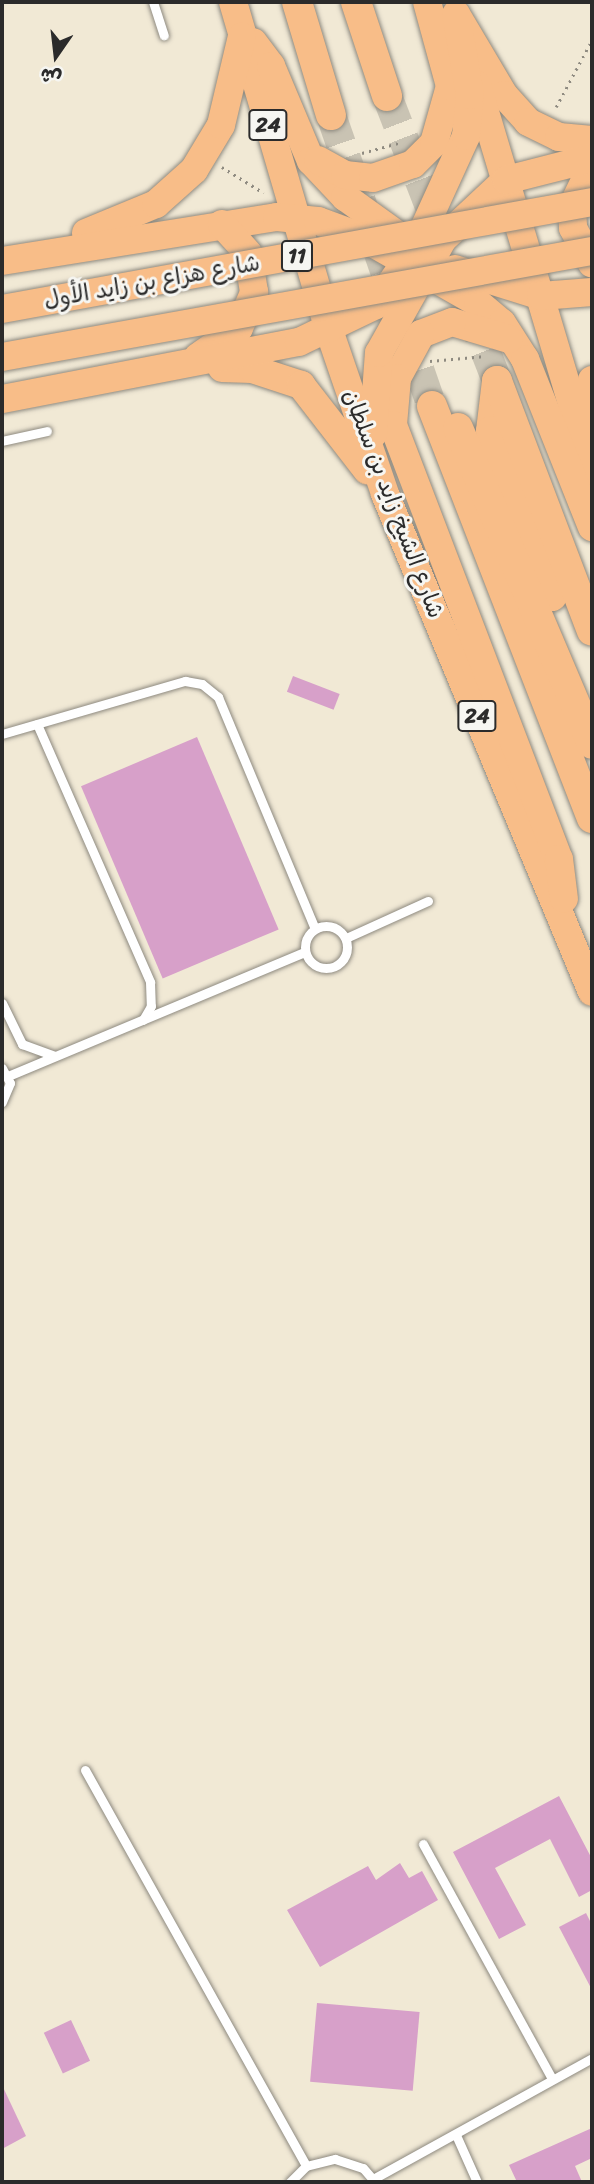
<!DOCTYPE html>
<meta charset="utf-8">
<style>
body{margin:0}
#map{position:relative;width:594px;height:2184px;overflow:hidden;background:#f1e9d5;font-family:Sriracha,"Playpen Sans Arabic",sans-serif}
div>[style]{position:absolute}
.building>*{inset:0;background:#d7a0c9;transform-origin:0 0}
.trunk-tunnel>*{height:30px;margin-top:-15px;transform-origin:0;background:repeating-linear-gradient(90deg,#c9c3b3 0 30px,transparent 0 45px)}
.path>*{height:2.5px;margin-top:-1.25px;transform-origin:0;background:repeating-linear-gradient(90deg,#8e8a80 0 2px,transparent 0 7px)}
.roads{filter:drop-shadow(0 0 2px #8e8a80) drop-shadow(0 0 2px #8e8a80)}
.service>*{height:9px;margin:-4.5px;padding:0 4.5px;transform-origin:4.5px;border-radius:4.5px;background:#fff}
.service>.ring{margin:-4.5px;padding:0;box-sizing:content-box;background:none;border:9px solid #fff;border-radius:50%}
.primary>*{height:28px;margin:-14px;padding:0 14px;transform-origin:14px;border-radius:14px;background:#f8bd88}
.trunk>*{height:30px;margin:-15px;padding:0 15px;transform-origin:15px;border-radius:15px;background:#f8bd88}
.bridges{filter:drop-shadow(0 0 2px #8e8a80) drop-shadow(0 0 2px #8e8a80)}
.primary-bridge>*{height:28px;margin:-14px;padding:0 14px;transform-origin:14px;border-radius:14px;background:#f8bd88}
span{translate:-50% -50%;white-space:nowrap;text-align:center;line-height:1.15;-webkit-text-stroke:6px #f6f6f2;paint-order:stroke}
.shield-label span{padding:2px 5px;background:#f6f6f2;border:2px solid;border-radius:5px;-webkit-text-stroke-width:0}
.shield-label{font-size:21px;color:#2b2b2b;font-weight:700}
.street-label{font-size:23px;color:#2b2b2b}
.frame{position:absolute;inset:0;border:4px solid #2b2b2b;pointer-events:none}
.north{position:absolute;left:21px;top:21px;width:70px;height:70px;-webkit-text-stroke:5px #f6f6f2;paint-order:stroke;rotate:194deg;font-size:19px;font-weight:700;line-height:28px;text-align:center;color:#2b2b2b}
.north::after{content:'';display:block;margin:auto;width:24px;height:32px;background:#2b2b2b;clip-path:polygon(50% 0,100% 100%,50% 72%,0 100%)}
</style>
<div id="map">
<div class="building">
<div style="left:293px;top:676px;width:50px;height:17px;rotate:21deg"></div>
<div style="left:197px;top:737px;width:209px;height:126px;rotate:67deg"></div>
<div style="clip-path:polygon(559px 1796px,592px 1859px,592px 1890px,579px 1897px,550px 1839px,495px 1868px,526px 1925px,499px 1939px,453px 1852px)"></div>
<div style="clip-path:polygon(400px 1863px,409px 1878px,422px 1871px,438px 1900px,320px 1967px,287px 1910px,368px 1866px,376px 1880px)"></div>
<div style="clip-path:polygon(586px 1913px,592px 1925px,592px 1990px,559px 1927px)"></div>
<div style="left:317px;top:2003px;width:103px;height:79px;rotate:5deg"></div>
<div style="left:71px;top:2020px;width:45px;height:30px;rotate:65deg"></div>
<div style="clip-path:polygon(2px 2085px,26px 2136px,2px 2149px)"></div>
<div style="clip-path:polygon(592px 2128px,592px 2158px,575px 2166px,582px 2182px,517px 2182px,509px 2165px)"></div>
</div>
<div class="trunk-tunnel">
<div style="left:387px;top:96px;width:144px;rotate:68.8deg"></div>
<div style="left:331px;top:115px;width:308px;rotate:70.9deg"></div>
<div style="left:469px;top:309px;width:77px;rotate:68.7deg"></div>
</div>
<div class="path">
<div style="left:556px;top:107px;width:76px;rotate:-61.8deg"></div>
<div style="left:362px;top:153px;width:41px;rotate:-15.4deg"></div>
<div style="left:222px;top:167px;width:49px;rotate:31.8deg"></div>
<div style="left:430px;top:361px;width:56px;rotate:-5.1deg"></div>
</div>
<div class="roads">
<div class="service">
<div style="left:153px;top:2px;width:35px;rotate:72deg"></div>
<div style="left:2px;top:441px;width:46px;rotate:-12.5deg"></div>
<div style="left:37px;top:724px;width:282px;rotate:66.3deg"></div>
<div style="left:150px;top:982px;width:24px;rotate:88deg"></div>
<div style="left:151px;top:1006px;width:16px;rotate:120deg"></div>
<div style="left:2px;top:734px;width:191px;rotate:-16.2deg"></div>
<div style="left:185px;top:681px;width:17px;rotate:10deg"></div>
<div style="left:202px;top:684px;width:21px;rotate:39deg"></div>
<div style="left:218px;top:697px;width:251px;rotate:67.3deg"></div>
<div class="ring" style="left:305px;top:926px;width:33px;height:33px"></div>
<div style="left:346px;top:938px;width:90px;rotate:-24.3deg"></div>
<div style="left:2px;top:1003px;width:46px;rotate:64deg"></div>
<div style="left:22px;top:1044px;width:35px;rotate:20deg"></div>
<div style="left:2px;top:1068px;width:17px;rotate:62deg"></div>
<div style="left:10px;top:1083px;width:21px;rotate:113deg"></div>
<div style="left:8px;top:1076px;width:322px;rotate:-22.7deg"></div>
<div style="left:85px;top:1770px;width:453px;rotate:60.8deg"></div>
<div style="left:423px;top:1844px;width:268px;rotate:61.2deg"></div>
<div style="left:456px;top:2135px;width:51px;rotate:65.9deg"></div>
<div style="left:373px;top:2179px;width:250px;rotate:-28.9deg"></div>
<div style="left:290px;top:2182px;width:23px;rotate:-45deg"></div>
<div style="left:306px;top:2166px;width:30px;rotate:-14deg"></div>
<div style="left:335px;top:2159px;width:29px;rotate:18deg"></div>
<div style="left:363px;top:2168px;width:18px;rotate:49deg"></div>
</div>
<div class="primary">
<div style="left:233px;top:2px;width:345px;rotate:73.7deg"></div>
<div style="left:330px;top:333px;width:170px;rotate:71.1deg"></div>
<div style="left:385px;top:494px;width:539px;rotate:67.43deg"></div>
<div style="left:457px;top:16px;width:92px;rotate:59.3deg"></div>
<div style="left:504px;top:95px;width:36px;rotate:48deg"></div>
<div style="left:528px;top:122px;width:34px;rotate:26deg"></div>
<div style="left:559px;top:137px;width:33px;rotate:5deg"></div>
<div style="left:253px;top:42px;width:30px;rotate:53deg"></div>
<div style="left:271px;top:66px;width:103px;rotate:67.2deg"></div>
<div style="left:311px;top:161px;width:50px;rotate:46.6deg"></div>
<div style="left:345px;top:197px;width:84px;rotate:35.8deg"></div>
<div style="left:477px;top:85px;width:403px;rotate:73.4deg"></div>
<div style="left:318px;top:160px;width:31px;rotate:29deg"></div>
<div style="left:345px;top:175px;width:28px;rotate:6deg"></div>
<div style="left:373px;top:178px;width:42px;rotate:-19.3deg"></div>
<div style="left:413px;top:164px;width:30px;rotate:-45deg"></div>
<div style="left:434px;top:143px;width:59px;rotate:-74.3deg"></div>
<div style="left:450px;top:86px;width:87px;rotate:-105.3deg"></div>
<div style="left:592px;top:166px;width:46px;rotate:116deg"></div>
<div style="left:572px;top:207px;width:21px;rotate:87deg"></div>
<div style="left:573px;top:228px;width:40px;rotate:62deg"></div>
<div style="left:86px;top:233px;width:76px;rotate:-22.5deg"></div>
<div style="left:156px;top:204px;width:51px;rotate:-41.8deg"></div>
<div style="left:194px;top:170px;width:52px;rotate:-59deg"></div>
<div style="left:221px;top:125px;width:91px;rotate:-76.7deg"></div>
<div style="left:2px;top:261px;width:278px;rotate:-9.1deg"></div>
<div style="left:277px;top:217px;width:41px;rotate:5.6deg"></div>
<div style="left:318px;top:221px;width:49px;rotate:20.3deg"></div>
<div style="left:364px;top:238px;width:131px;rotate:29.7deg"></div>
<div style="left:478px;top:303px;width:31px;rotate:40deg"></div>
<div style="left:502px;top:323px;width:43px;rotate:57.4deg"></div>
<div style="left:525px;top:359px;width:181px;rotate:68.3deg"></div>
<div style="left:455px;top:269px;width:90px;rotate:17.4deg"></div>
<div style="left:541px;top:296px;width:51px;rotate:-4.5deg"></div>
<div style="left:509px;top:339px;width:59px;rotate:-163.4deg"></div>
<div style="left:452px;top:322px;width:33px;rotate:159deg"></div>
<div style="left:421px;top:334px;width:50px;rotate:118.6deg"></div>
<div style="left:397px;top:378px;width:47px;rotate:94.9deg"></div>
<div style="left:393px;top:425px;width:465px;rotate:69.1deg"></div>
<div style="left:559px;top:859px;width:40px;rotate:82.9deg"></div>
<div style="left:198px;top:357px;width:50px;rotate:-35.3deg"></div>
<div style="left:239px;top:328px;width:39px;rotate:-67deg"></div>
<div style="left:254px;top:292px;width:39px;rotate:-99deg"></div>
<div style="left:248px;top:253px;width:39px;rotate:-132deg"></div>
<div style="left:222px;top:368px;width:30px;rotate:2deg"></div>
<div style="left:252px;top:369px;width:52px;rotate:18.1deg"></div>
<div style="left:301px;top:385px;width:108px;rotate:52.2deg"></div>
<div style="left:592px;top:380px;width:22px;rotate:90deg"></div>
<div style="left:2px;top:399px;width:302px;rotate:-10.9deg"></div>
<div style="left:299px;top:342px;width:85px;rotate:-25.7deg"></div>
<div style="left:376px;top:305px;width:69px;rotate:-55.6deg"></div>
<div style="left:415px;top:248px;width:123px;rotate:-65.5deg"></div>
<div style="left:466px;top:136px;width:41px;rotate:-84.4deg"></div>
<div style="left:470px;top:95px;width:82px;rotate:-99.8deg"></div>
<div style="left:373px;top:434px;width:81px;rotate:-85.8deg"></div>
<div style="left:379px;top:353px;width:131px;rotate:-60.7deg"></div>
<div style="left:443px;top:239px;width:86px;rotate:-43.1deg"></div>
<div style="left:506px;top:180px;width:89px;rotate:-14.3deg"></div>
</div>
<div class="trunk">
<div style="left:297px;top:2px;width:118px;rotate:73.3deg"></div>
<div style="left:356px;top:2px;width:99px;rotate:71.7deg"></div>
<div style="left:497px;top:381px;width:50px;rotate:96.8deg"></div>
<div style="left:491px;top:431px;width:176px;rotate:69.7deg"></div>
<div style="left:497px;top:381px;width:267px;rotate:69.2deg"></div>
<div style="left:432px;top:406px;width:442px;rotate:68.8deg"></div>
<div style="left:458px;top:428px;width:343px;rotate:67deg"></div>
</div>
</div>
<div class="bridges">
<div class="primary-bridge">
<div style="left:2px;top:309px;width:600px;rotate:-10.28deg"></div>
<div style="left:2px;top:357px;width:599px;rotate:-10.19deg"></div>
</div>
</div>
<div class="shield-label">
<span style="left:268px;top:125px">24</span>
<span style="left:297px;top:256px">11</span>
<span style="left:477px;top:716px">24</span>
</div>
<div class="street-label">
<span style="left:152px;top:282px;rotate:-10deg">شارع هزاع بن زايد الأول</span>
<span style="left:393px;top:504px;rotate:69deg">شارع الشيخ زايد بن سلطان</span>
</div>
<div class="frame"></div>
<div class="north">ش</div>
</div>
